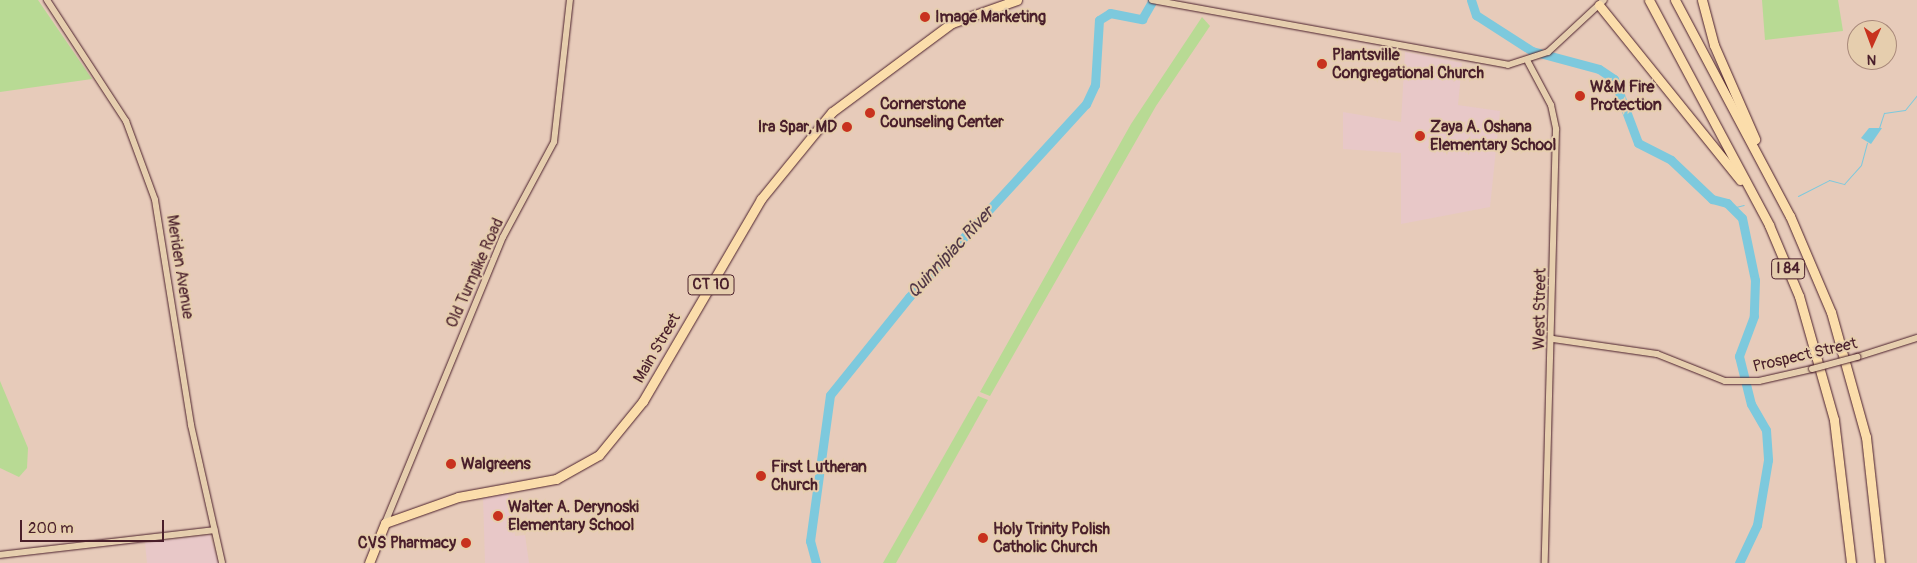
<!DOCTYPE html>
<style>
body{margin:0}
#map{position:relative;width:1917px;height:563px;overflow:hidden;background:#e7cbba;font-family:Pangolin,sans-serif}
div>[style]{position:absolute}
.built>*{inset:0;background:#e8c8c8}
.green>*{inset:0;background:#b8da94}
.water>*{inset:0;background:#7dc9dd}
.stream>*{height:1px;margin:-0.5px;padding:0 0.5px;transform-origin:0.5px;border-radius:0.5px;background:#7dc9dd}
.river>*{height:9px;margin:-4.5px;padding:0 4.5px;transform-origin:4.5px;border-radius:4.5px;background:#7dc9dd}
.roads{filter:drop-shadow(0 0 1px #4a1f2b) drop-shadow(0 0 1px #4a1f2b)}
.secondary>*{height:6px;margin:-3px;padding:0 3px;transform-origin:3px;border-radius:3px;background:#e6ceae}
.highway>*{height:9px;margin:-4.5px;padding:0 4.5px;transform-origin:4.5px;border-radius:4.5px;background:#fbddab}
.bridges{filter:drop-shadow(0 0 1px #4a1f2b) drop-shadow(0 0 1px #4a1f2b)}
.secondary-bridge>*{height:6px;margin:-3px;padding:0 3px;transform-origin:3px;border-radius:3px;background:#e6ceae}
.dots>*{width:14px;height:14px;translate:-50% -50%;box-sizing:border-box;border:2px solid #e6ceae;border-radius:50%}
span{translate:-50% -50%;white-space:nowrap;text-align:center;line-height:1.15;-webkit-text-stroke:4px #e6ceae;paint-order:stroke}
.shield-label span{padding:1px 4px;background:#e6ceae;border:1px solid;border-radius:4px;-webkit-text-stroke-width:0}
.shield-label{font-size:15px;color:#4a1f2b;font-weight:700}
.poi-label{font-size:16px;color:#4a1f2b;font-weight:700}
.left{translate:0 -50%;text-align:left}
.right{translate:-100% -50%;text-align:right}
.street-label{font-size:16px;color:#4a1f2b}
.water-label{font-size:18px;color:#523846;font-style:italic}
.north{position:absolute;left:1847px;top:20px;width:50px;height:50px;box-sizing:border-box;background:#e6ceae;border:1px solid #a8887a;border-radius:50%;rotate:182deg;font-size:14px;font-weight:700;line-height:20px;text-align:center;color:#4a1f2b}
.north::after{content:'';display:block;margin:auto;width:18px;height:22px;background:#c8321e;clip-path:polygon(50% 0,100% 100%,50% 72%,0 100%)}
.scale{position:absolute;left:20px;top:520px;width:144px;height:22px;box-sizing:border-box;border:2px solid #4a1f2b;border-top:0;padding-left:6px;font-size:15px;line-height:18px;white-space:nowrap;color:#4a1f2b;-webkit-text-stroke:4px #e6ceae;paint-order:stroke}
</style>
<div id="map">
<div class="built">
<div style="clip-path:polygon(1405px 52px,1462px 63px,1458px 105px,1500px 111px,1490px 207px,1401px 224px,1401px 153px,1343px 149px,1343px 112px,1401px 122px)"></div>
<div style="clip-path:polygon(508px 493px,515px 536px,525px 535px,529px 563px,485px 563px,483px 497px)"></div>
<div style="clip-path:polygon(210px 535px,218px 563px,147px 563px,145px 543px)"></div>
</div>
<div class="green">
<div style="clip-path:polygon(0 0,38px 0,92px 79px,0 92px)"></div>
<div style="clip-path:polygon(1762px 0,1838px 0,1843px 31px,1765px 40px)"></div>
<div style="clip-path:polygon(1202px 17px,1210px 26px,1156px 106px,990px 396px,980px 392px,1131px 124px)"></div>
<div style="clip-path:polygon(0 381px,28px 448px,27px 468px,19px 477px,0 468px)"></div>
<div style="clip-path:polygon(978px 396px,988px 400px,933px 498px,896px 563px,883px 563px)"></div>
</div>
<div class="water">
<div style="clip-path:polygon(1869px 128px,1882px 128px,1871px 144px,1861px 138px)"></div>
</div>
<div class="stream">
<div style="left:1879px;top:128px;width:16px;rotate:-72deg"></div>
<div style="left:1884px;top:113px;width:21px;rotate:-8deg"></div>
<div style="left:1905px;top:110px;width:19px;rotate:-51deg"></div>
<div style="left:1798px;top:196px;width:35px;rotate:-27deg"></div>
<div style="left:1829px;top:180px;width:16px;rotate:15deg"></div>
<div style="left:1844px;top:184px;width:25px;rotate:-48deg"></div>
<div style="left:1861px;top:165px;width:23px;rotate:-75deg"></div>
<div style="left:1732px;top:208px;width:12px;rotate:-14deg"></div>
</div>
<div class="river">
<div style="left:1471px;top:0;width:16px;rotate:72deg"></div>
<div style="left:1476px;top:15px;width:67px;rotate:32.7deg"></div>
<div style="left:1532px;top:51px;width:69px;rotate:15deg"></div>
<div style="left:1599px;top:69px;width:18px;rotate:34deg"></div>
<div style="left:1614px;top:79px;width:68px;rotate:69.4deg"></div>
<div style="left:1638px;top:143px;width:37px;rotate:27deg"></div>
<div style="left:1671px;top:160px;width:57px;rotate:43.6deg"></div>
<div style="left:1712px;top:199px;width:16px;rotate:15deg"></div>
<div style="left:1727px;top:203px;width:21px;rotate:45deg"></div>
<div style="left:1742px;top:218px;width:63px;rotate:78.2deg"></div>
<div style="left:1755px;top:280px;width:36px;rotate:92deg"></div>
<div style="left:1754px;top:316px;width:43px;rotate:110.6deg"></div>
<div style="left:1739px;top:356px;width:49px;rotate:76deg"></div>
<div style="left:1751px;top:404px;width:30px;rotate:60deg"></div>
<div style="left:1766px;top:430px;width:30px;rotate:86deg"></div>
<div style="left:1768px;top:460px;width:66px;rotate:99.6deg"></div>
<div style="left:1757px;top:525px;width:42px;rotate:115.3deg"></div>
<div style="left:816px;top:563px;width:23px;rotate:-105deg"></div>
<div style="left:810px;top:541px;width:147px;rotate:-82.2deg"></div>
<div style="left:830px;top:395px;width:126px;rotate:-51.1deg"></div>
<div style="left:909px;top:297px;width:262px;rotate:-47.5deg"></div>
<div style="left:1086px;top:104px;width:21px;rotate:-65deg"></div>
<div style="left:1095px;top:85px;width:65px;rotate:-86.5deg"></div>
<div style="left:1099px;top:20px;width:13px;rotate:-32deg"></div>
<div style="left:1110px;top:13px;width:33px;rotate:11deg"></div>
<div style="left:1142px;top:19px;width:22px;rotate:-60deg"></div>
</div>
<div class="roads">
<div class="secondary">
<div style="left:47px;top:0;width:145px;rotate:56.9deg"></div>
<div style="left:126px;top:121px;width:84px;rotate:69.8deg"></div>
<div style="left:155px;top:200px;width:228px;rotate:80.9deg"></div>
<div style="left:191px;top:425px;width:141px;rotate:77.3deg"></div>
<div style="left:1152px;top:0;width:362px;rotate:10.3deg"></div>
<div style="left:1508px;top:65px;width:42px;rotate:-18deg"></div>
<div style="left:1548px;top:52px;width:76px;rotate:-42.9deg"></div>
<div style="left:1528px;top:62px;width:49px;rotate:61.9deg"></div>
<div style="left:1551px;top:105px;width:25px;rotate:78deg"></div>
<div style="left:1556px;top:129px;width:434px;rotate:91.5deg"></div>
<div style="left:1553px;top:339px;width:105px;rotate:8.2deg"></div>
<div style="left:1657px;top:354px;width:73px;rotate:21.7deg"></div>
<div style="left:1725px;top:381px;width:34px"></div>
<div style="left:1759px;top:381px;width:54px;rotate:-12.8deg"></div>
<div style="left:1857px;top:357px;width:63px;rotate:-17.6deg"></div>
<div style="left:385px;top:523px;width:309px;rotate:-67.6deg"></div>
<div style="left:503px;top:237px;width:108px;rotate:-61.8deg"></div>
<div style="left:554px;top:142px;width:143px;rotate:-83.6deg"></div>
<div style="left:0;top:555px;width:216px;rotate:-6.6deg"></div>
</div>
<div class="highway">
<div style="left:1649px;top:0;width:255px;rotate:61.9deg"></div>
<div style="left:1769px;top:225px;width:77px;rotate:67.1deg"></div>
<div style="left:1799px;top:296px;width:129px;rotate:74.2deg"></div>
<div style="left:1834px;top:420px;width:144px;rotate:83.2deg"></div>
<div style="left:1675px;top:0;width:245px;rotate:62deg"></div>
<div style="left:1790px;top:216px;width:104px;rotate:66.9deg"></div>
<div style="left:1831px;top:312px;width:130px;rotate:74.4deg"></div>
<div style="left:1866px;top:437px;width:127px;rotate:83.7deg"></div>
<div style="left:1702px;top:0;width:47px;rotate:75.1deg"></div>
<div style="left:1714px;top:45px;width:103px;rotate:66.4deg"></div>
<div style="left:1599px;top:5px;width:225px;rotate:51.1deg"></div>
<div style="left:369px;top:563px;width:43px;rotate:-68.2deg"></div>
<div style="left:385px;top:523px;width:77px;rotate:-19.6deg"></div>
<div style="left:458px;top:497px;width:100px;rotate:-10.4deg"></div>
<div style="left:556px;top:479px;width:49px;rotate:-29.2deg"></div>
<div style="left:599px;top:455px;width:70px;rotate:-50.8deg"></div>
<div style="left:643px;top:401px;width:234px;rotate:-59.7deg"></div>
<div style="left:761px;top:199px;width:112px;rotate:-50.8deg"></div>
<div style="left:832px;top:112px;width:149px;rotate:-36.6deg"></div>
<div style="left:952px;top:23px;width:69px;rotate:-19.5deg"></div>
</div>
</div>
<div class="bridges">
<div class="secondary-bridge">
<div style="left:1812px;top:369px;width:47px;rotate:-14.9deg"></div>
</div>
</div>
<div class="dots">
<div style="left:925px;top:17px;background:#c8321e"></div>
<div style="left:1322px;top:64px;background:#c8321e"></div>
<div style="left:1580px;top:96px;background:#c8321e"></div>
<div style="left:870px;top:113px;background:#c8321e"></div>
<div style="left:847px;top:127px;background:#c8321e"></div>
<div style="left:1420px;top:136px;background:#c8321e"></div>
<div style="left:451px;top:464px;background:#c8321e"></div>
<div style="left:761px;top:476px;background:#c8321e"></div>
<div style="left:498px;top:516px;background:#c8321e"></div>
<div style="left:983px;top:538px;background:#c8321e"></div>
<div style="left:466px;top:543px;background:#c8321e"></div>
</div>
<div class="shield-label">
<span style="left:1788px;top:269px">I 84</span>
<span style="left:711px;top:285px">CT 10</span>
</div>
<div class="poi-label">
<span class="left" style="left:935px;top:17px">Image Marketing</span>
<span class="left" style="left:1332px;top:64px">Plantsville<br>Congregational Church</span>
<span class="left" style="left:1590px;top:96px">W&amp;M Fire<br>Protection</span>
<span class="left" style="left:880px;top:113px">Cornerstone<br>Counseling Center</span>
<span class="right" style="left:837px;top:127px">Ira Spar, MD</span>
<span class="left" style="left:1430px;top:136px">Zaya A. Oshana<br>Elementary School</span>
<span class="left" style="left:461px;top:464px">Walgreens</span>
<span class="left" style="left:771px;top:476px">First Lutheran<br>Church</span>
<span class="left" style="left:508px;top:516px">Walter A. Derynoski<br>Elementary School</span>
<span class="left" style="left:993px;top:538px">Holy Trinity Polish<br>Catholic Church</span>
<span class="right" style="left:456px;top:543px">CVS Pharmacy</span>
</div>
<div class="street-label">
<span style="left:180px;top:267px;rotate:81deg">Meriden Avenue</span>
<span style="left:475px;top:273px;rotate:-66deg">Old Turnpike Road</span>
<span style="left:1540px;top:309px;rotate:-89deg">West Street</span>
<span style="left:657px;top:348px;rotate:-60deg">Main Street</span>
<span style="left:1805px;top:355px;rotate:-13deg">Prospect Street</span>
</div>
<div class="water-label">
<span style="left:951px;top:253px;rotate:-47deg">Quinnipiac River</span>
</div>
<div class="north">N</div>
<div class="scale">200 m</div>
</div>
